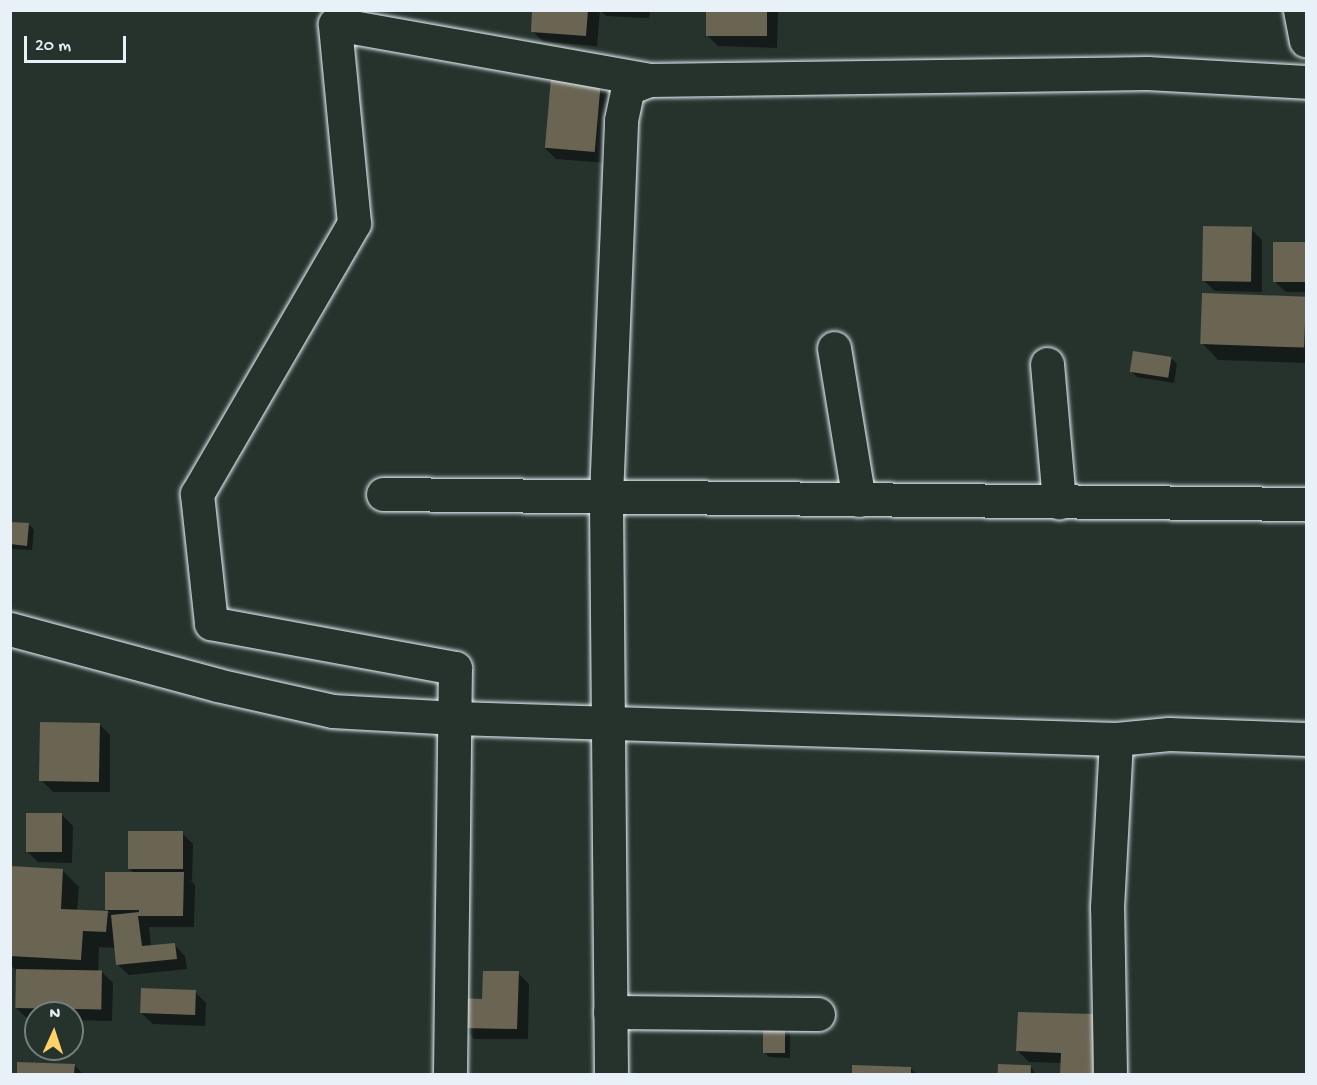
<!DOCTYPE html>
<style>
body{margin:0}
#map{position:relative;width:1317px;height:1085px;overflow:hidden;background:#26332d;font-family:"Gochi Hand",sans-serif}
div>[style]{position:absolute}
.shadow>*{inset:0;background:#0007}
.building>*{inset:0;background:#6a6453;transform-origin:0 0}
.roads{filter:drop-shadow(0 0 2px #e8f1f8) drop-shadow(0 0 2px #e8f1f8)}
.minor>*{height:33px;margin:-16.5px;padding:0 16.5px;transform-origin:16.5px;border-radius:16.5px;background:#26332d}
.tertiary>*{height:33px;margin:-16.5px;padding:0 16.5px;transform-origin:16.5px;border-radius:16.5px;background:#26332d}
span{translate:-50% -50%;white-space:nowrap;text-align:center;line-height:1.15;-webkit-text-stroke:4.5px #26332d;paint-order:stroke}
.frame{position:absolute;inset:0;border:12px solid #e8f1f8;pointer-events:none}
.north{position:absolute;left:24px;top:1001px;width:60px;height:60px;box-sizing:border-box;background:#26332d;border:2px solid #747f7e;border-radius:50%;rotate:3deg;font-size:16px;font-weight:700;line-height:24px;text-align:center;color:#e8f1f8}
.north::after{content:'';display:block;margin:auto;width:21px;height:27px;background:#ffd166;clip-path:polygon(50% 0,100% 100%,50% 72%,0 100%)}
.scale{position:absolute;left:24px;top:36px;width:102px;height:27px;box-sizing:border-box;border:3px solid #e8f1f8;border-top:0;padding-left:8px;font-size:18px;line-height:21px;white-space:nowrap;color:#e8f1f8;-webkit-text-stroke:4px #26332d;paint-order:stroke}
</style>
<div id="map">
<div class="shadow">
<div style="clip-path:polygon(534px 10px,600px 10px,597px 46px,544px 42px,532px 31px)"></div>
<div style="clip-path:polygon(600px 10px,650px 10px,649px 18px,606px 16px)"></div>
<div style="clip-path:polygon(708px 10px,778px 10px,777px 48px,718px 46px,707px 35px)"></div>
<div style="clip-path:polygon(600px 84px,611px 95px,606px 163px,556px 159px,545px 148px)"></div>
<div style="clip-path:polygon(1251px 229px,1262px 240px,1262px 292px,1215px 291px,1203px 280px)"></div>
<div style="clip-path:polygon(1274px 243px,1306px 243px,1306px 292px,1286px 292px,1274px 281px)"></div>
<div style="clip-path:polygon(1203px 295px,1306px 298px,1306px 363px,1218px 360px,1202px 343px)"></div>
<div style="clip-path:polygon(1172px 359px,1177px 364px,1174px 383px,1137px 377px,1132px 372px)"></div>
<div style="clip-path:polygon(10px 523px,29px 524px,34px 530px,32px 550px,10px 549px)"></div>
<div style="clip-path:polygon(99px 724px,110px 735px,110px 792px,53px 792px,42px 781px)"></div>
<div style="clip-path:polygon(62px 815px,73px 826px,72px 863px,38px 862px,27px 851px)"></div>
<div style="clip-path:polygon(182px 833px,193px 844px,192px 881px,190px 880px,195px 885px,194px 927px,149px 927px,151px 947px,174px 944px,185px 956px,187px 969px,129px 975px,117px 964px,116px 948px,99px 947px,98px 972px,102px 972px,113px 983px,112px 1021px,72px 1020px,72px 1013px,36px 1013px,36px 1019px,28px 1019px,16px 1008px,17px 971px,10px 964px,10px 867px,62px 870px,79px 887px,77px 911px,110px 913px,106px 909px,134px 873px,129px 868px)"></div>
<div style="clip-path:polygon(518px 973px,529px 984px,528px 1039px,474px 1039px,463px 1027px,484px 1000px)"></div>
<div style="clip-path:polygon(195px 992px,206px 1003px,205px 1026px,153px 1024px,141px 1013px)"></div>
<div style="clip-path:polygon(1094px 1015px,1104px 1074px,1062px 1074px,1062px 1063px,1029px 1062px,1018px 1051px)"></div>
<div style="clip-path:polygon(784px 1028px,790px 1033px,790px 1058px,769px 1057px,764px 1052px)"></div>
<div style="clip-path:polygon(18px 1064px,74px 1065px,83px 1074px,18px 1074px)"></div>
<div style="clip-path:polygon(854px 1066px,910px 1068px,917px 1074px,854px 1074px)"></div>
<div style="clip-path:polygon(999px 1066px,1030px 1066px,1036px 1074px,999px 1074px)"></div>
</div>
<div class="building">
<div style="clip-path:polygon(532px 10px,588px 10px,586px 36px,531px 32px)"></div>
<div style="left:706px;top:10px;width:61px;height:26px"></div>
<div style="left:551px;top:78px;width:50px;height:70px;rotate:5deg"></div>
<div style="left:1203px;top:226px;width:49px;height:55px;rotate:1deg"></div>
<div style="left:1273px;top:242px;width:33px;height:40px"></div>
<div style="left:1202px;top:293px;width:104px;height:51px;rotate:2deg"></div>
<div style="left:1133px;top:351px;width:39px;height:21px;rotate:9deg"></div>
<div style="clip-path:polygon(10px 522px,29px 523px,27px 546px,10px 544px)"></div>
<div style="left:40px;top:722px;width:60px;height:59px;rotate:1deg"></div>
<div style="left:26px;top:813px;width:36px;height:39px"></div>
<div style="left:128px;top:831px;width:55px;height:38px"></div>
<div style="clip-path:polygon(10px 866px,63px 869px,61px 909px,108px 911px,106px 932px,83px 931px,81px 960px,10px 956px)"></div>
<div style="clip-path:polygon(105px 872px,184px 872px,183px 916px,138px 916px,142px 946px,175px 943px,177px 959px,116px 965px,111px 915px,139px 912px,139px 910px,105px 910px)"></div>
<div style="left:16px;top:969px;width:86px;height:39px;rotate:1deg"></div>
<div style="clip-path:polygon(483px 971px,519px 971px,517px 1029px,461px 1028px,462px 998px,482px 999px)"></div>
<div style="left:141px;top:988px;width:55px;height:25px;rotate:2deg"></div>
<div style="clip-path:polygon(1018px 1012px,1095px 1014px,1093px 1074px,1060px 1074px,1061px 1053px,1016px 1051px)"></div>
<div style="left:763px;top:1026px;width:22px;height:27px"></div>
<div style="clip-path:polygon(17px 1062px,75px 1064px,74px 1074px,17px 1074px)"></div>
<div style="left:998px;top:1064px;width:33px;height:10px;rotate:2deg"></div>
<div style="clip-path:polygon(852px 1065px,911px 1067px,911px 1074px,852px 1074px)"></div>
</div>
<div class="roads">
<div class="minor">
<div style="left:834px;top:348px;width:154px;rotate:80.7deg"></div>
<div style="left:1047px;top:364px;width:139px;rotate:85deg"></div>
<div style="left:383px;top:494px;width:923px;rotate:0.62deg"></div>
<div style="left:10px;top:629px;width:214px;rotate:15.1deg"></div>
<div style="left:217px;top:685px;width:118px;rotate:12.7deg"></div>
<div style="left:332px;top:711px;width:124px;rotate:3.2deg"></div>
<div style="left:456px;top:718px;width:660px;rotate:1.82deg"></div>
<div style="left:1116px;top:739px;width:53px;rotate:-5.4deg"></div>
<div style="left:1169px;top:734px;width:137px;rotate:2.1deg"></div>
<div style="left:610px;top:1012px;width:208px;rotate:0.6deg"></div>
<div style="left:450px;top:1074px;width:406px;rotate:-89.3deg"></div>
<div style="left:455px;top:668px;width:248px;rotate:-169.6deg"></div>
<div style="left:211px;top:623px;width:130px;rotate:-96.2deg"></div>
<div style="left:197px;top:494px;width:313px;rotate:-59.9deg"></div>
<div style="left:354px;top:223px;width:200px;rotate:-95.5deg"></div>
<div style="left:335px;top:24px;width:319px;rotate:10.1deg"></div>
<div style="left:611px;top:1074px;width:577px;rotate:-90.5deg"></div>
<div style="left:606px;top:497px;width:377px;rotate:-87.7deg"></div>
<div style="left:621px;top:120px;width:33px;rotate:-78deg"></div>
<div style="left:628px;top:88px;width:22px;rotate:-21deg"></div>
<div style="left:649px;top:80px;width:498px;rotate:-0.8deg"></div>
<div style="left:1147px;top:73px;width:159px;rotate:3.2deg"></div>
<div style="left:1110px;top:1074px;width:167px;rotate:-91deg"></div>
<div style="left:1107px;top:907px;width:168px;rotate:-86.9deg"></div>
</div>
<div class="tertiary">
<div style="left:1300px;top:10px;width:31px;rotate:79deg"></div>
</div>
</div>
<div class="frame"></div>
<div class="north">N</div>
<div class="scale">20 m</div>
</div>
